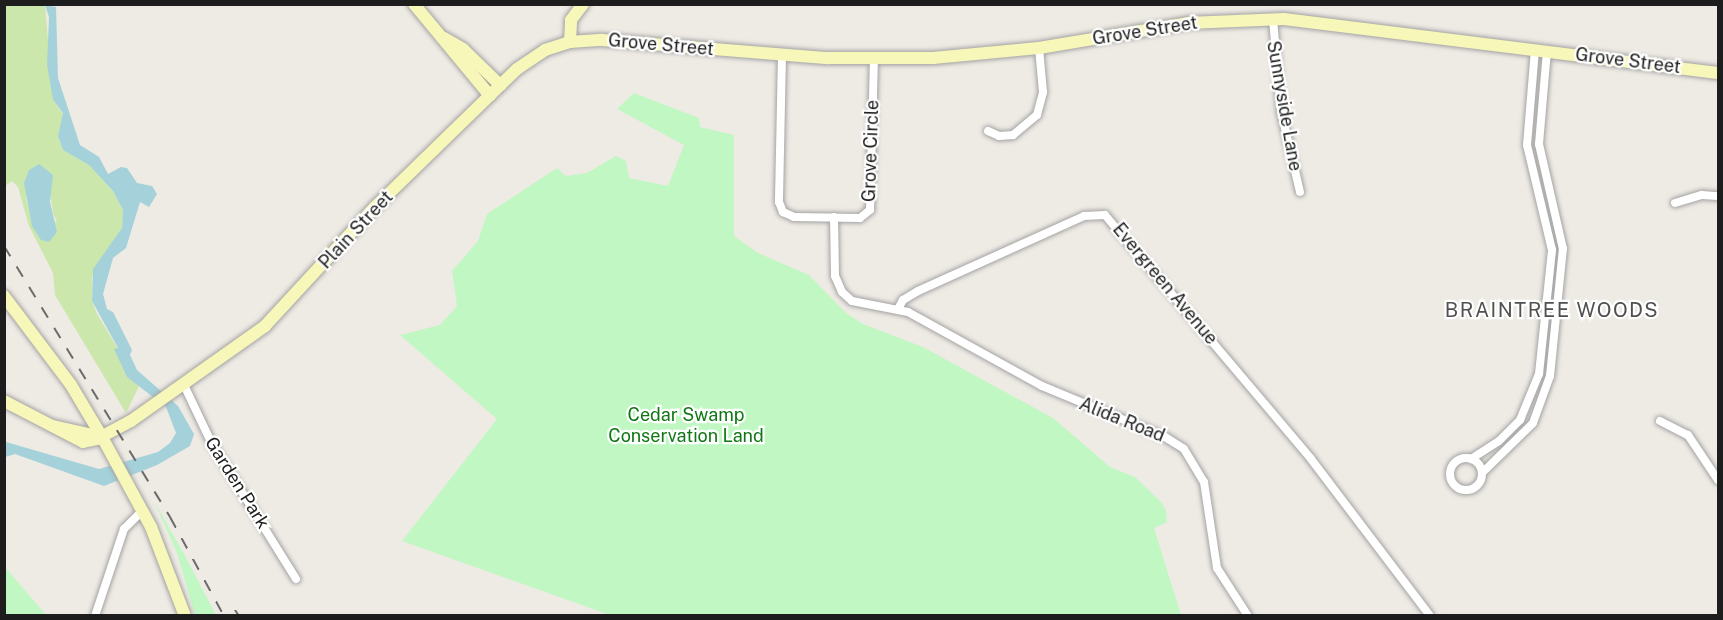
<!DOCTYPE html>
<style>
body{margin:0}
#map{position:relative;width:1723px;height:620px;overflow:hidden;background:#eeeae4;font-family:"Public Sans",sans-serif}
div>[style]{position:absolute}
.grass>*{inset:0;background:#cbe7ab}
.park>*{inset:0;background:#c1f7c3}
.water>*{inset:0;background:#a5d1da}
.roads{filter:drop-shadow(0 0 2px #a4a4a4) drop-shadow(0 0 2px #a4a4a4)}
.street>*{height:8px;margin:-4px;padding:0 4px;transform-origin:4px;border-radius:4px;background:#fff}
.street>.ring{margin:-4px;padding:0;box-sizing:content-box;background:none;border:8px solid #fff;border-radius:50%}
.secondary>*{height:12px;margin:-6px;padding:0 6px;transform-origin:6px;border-radius:6px;background:#f7f7b9}
.rail>*{height:2px;margin-top:-1px;transform-origin:0;background:repeating-linear-gradient(90deg,#6b6b6b 0 12px,transparent 0 24px)}
span{translate:-50% -50%;white-space:nowrap;text-align:center;line-height:1.15;-webkit-text-stroke:4.5px #fff;paint-order:stroke}
.street-label{font-size:18px;color:#1d1d1d}
.park-label{font-size:18px;color:#0f7713}
.neighbourhood-label{font-size:20px;color:#505050;letter-spacing:1.5px}
.frame{position:absolute;inset:0;border:6px solid #1d1d1d;pointer-events:none}
</style>
<div id="map">
<div class="grass">
<div style="clip-path:polygon(evenodd,5px 5px,45px 5px,53px 100px,63px 114px,58px 136px,63px 150px,89px 165px,113px 191px,123px 210px,122px 228px,92px 276px,92px 301px,97px 314px,118px 349px,115px 349px,127px 377px,140px 384px,126px 413px,55px 295px,53px 273px,29px 226px,18px 187px,12px 181px,5px 186px,5px 5px,49px 185px,53px 213px,57px 222px,30px 214px,26px 198px,49px 185px)"></div>
</div>
<div class="park">
<div style="clip-path:polygon(634px 93px,699px 118px,700px 127px,734px 135px,734px 236px,758px 253px,809px 275px,846px 313px,863px 324px,923px 347px,1053px 418px,1110px 467px,1135px 477px,1162px 503px,1166px 511px,1167px 522px,1154px 528px,1181px 615px,610px 615px,402px 541px,497px 419px,400px 335px,440px 325px,457px 306px,452px 271px,478px 241px,487px 214px,557px 168px,566px 176px,587px 173px,616px 156px,626px 161px,629px 178px,668px 186px,684px 145px,617px 109px)"></div>
<div style="clip-path:polygon(154px 501px,183px 552px,216px 615px,195px 615px,177px 553px)"></div>
<div style="clip-path:polygon(4px 567px,5px 567px,46px 615px,5px 615px)"></div>
</div>
<div class="water">
<div style="clip-path:polygon(45px 5px,56px 7px,58px 78px,80px 145px,99px 157px,108px 174px,121px 167px,127px 168px,137px 183px,152px 186px,157px 194px,149px 207px,140px 202px,126px 248px,113px 258px,103px 294px,107px 309px,113px 312px,132px 350px,130px 355px,137px 370px,178px 406px,194px 434px,190px 446px,157px 465px,104px 486px,15px 454px,5px 457px,6px 442px,99px 469px,158px 452px,170px 443px,176px 433px,166px 407px,127px 377px,114px 349px,118px 348px,92px 301px,93px 269px,122px 228px,123px 210px,113px 191px,89px 165px,63px 150px,58px 136px,63px 113px,53px 100px,47px 64px,49px 17px)"></div>
<div style="clip-path:polygon(39px 164px,53px 175px,50px 202px,57px 232px,49px 242px,41px 240px,32px 226px,24px 183px,29px 170px)"></div>
</div>
<div class="roads">
<div class="street">
<div style="left:1273px;top:19px;width:92px;rotate:85deg"></div>
<div style="left:1281px;top:111px;width:83px;rotate:76.8deg"></div>
<div style="left:782px;top:55px;width:147px;rotate:91.2deg"></div>
<div style="left:779px;top:202px;width:11px;rotate:68deg"></div>
<div style="left:783px;top:212px;width:12px;rotate:24deg"></div>
<div style="left:794px;top:217px;width:66px;rotate:0.9deg"></div>
<div style="left:860px;top:218px;width:13px;rotate:-39deg"></div>
<div style="left:870px;top:210px;width:151px;rotate:-88.5deg"></div>
<div style="left:988px;top:131px;width:12px;rotate:24deg"></div>
<div style="left:999px;top:136px;width:14px;rotate:-4deg"></div>
<div style="left:1013px;top:135px;width:31px;rotate:-40deg"></div>
<div style="left:1037px;top:115px;width:24px;rotate:-75deg"></div>
<div style="left:1043px;top:92px;width:44px;rotate:-95.2deg"></div>
<div style="left:1675px;top:203px;width:28px;rotate:-17deg"></div>
<div style="left:1702px;top:195px;width:16px;rotate:4deg"></div>
<div style="left:834px;top:217px;width:59px;rotate:89deg"></div>
<div style="left:835px;top:276px;width:17px;rotate:66deg"></div>
<div style="left:842px;top:292px;width:13px;rotate:42deg"></div>
<div style="left:852px;top:301px;width:57px;rotate:11.1deg"></div>
<div style="left:908px;top:312px;width:153px;rotate:28.9deg"></div>
<div style="left:1042px;top:386px;width:133px;rotate:22.5deg"></div>
<div style="left:1165px;top:437px;width:22px;rotate:32deg"></div>
<div style="left:1184px;top:449px;width:39px;rotate:59deg"></div>
<div style="left:1204px;top:482px;width:87px;rotate:81.4deg"></div>
<div style="left:1217px;top:568px;width:57px;rotate:57.1deg"></div>
<div style="left:898px;top:309px;width:10px;rotate:-61deg"></div>
<div style="left:903px;top:300px;width:17px;rotate:-31deg"></div>
<div style="left:918px;top:291px;width:182px;rotate:-24.3deg"></div>
<div style="left:1084px;top:216px;width:21px;rotate:-3deg"></div>
<div style="left:1105px;top:215px;width:319px;rotate:49.8deg"></div>
<div style="left:1311px;top:459px;width:197px;rotate:52.8deg"></div>
<div style="left:184px;top:385px;width:65px;rotate:64.6deg"></div>
<div style="left:212px;top:444px;width:159px;rotate:58.1deg"></div>
<div style="left:1660px;top:421px;width:31px;rotate:27deg"></div>
<div style="left:1688px;top:435px;width:54px;rotate:56.3deg"></div>
<div class="ring" style="left:1450px;top:458px;width:24px;height:24px"></div>
<div style="left:1471px;top:459px;width:33px;rotate:-33deg"></div>
<div style="left:1499px;top:441px;width:30px;rotate:-45deg"></div>
<div style="left:1520px;top:420px;width:50px;rotate:-67.6deg"></div>
<div style="left:1539px;top:374px;width:125px;rotate:-84deg"></div>
<div style="left:1552px;top:250px;width:108px;rotate:-103.4deg"></div>
<div style="left:1527px;top:145px;width:96px;rotate:-85.2deg"></div>
<div style="left:1482px;top:473px;width:71px;rotate:-44.4deg"></div>
<div style="left:1533px;top:423px;width:50px;rotate:-70.1deg"></div>
<div style="left:1550px;top:376px;width:128px;rotate:-84.2deg"></div>
<div style="left:1563px;top:249px;width:108px;rotate:-102.9deg"></div>
<div style="left:1539px;top:144px;width:93px;rotate:-85.1deg"></div>
<div style="left:95px;top:616px;width:92px;rotate:-71.6deg"></div>
<div style="left:124px;top:529px;width:25px;rotate:-45deg"></div>
</div>
<div class="secondary">
<div style="left:414px;top:4px;width:119px;rotate:50.4deg"></div>
<div style="left:444px;top:38px;width:22px;rotate:30deg"></div>
<div style="left:463px;top:49px;width:52px;rotate:44.2deg"></div>
<div style="left:570px;top:42px;width:22px;rotate:-87deg"></div>
<div style="left:571px;top:20px;width:20px;rotate:-53deg"></div>
<div style="left:4px;top:296px;width:111px;rotate:53deg"></div>
<div style="left:71px;top:385px;width:61px;rotate:59.2deg"></div>
<div style="left:102px;top:437px;width:102px;rotate:61.4deg"></div>
<div style="left:151px;top:527px;width:95px;rotate:69.1deg"></div>
<div style="left:4px;top:401px;width:89px;rotate:27.4deg"></div>
<div style="left:83px;top:442px;width:14px;rotate:-12deg"></div>
<div style="left:97px;top:439px;width:38px;rotate:-28deg"></div>
<div style="left:131px;top:421px;width:164px;rotate:-35.3deg"></div>
<div style="left:265px;top:326px;width:161px;rotate:-47.3deg"></div>
<div style="left:374px;top:208px;width:199px;rotate:-44.2deg"></div>
<div style="left:517px;top:69px;width:34px;rotate:-34deg"></div>
<div style="left:545px;top:50px;width:26px;rotate:-18deg"></div>
<div style="left:570px;top:42px;width:32px;rotate:-4deg"></div>
<div style="left:602px;top:40px;width:227px;rotate:4.6deg"></div>
<div style="left:828px;top:58px;width:105px"></div>
<div style="left:933px;top:58px;width:106px;rotate:-5.4deg"></div>
<div style="left:1039px;top:48px;width:151px;rotate:-9.5deg"></div>
<div style="left:1188px;top:23px;width:96px;rotate:-2.4deg"></div>
<div style="left:1284px;top:19px;width:437px;rotate:7.1deg"></div>
<div style="left:53px;top:426px;width:50px;rotate:12.7deg"></div>
</div>
</div>
<div class="rail">
<div style="left:4px;top:246px;width:318px;rotate:58.5deg"></div>
<div style="left:170px;top:517px;width:113px;rotate:61.4deg"></div>
<div style="left:235px;top:610px;width:7px;rotate:56deg"></div>
</div>
<div class="street-label">
<span style="left:1145px;top:31px;rotate:-9deg">Grove Street</span>
<span style="left:661px;top:45px;rotate:5deg">Grove Street</span>
<span style="left:1628px;top:61px;rotate:7deg">Grove Street</span>
<span style="left:1284px;top:106px;rotate:80deg">Sunnyside Lane</span>
<span style="left:871px;top:151px;rotate:-88deg">Grove Circle</span>
<span style="left:356px;top:230px;rotate:-47deg">Plain Street</span>
<span style="left:1165px;top:284px;rotate:50deg">Evergreen Avenue</span>
<span style="left:1122px;top:420px;rotate:22deg">Alida Road</span>
<span style="left:237px;top:483px;rotate:58deg">Garden Park</span>
</div>
<div class="park-label">
<span style="left:686px;top:426px">Cedar Swamp<br>Conservation Land</span>
</div>
<div class="neighbourhood-label">
<span style="left:1552px;top:310px">BRAINTREE WOODS</span>
</div>
<div class="frame"></div>
</div>
